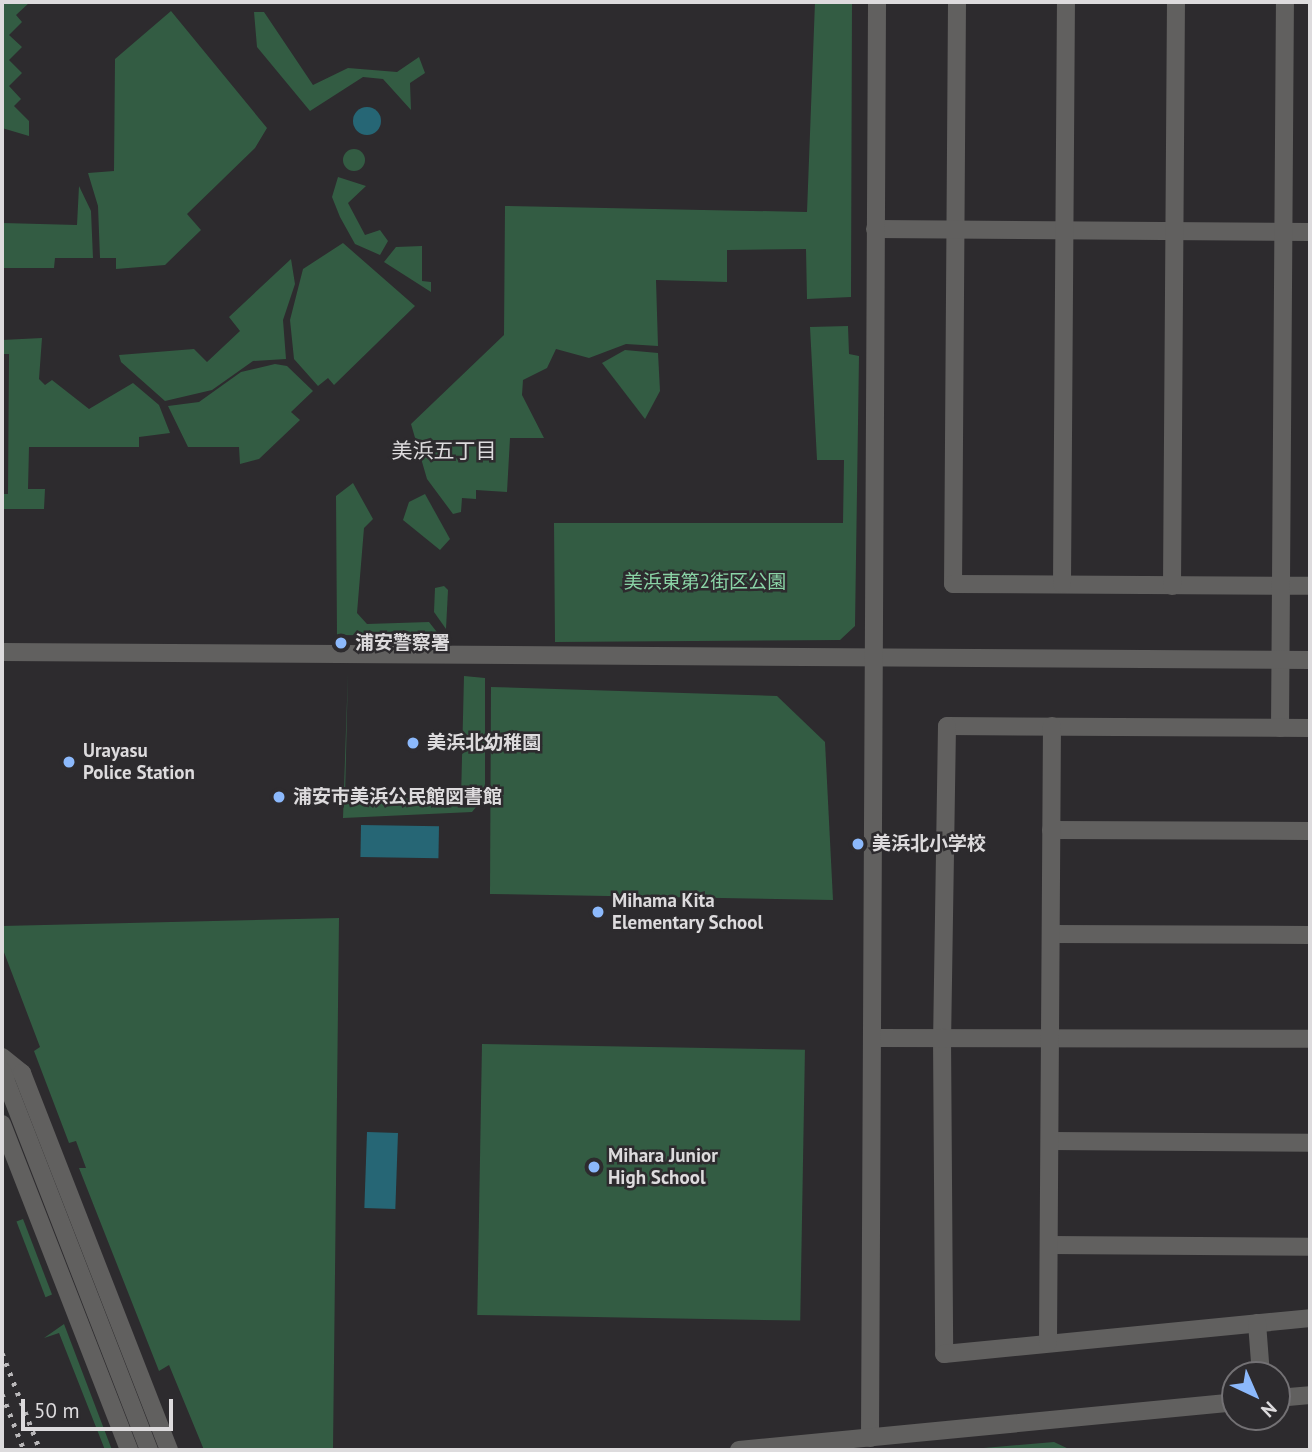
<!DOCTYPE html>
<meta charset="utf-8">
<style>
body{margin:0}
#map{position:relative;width:1312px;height:1452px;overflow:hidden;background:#2d2b2e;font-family:"PT Sans","Noto Sans JP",sans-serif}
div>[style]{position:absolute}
.green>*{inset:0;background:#335c43;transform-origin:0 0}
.round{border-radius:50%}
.water>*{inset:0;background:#266675;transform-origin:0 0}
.minor>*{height:18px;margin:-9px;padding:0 9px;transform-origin:9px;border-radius:9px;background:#61605f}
.tertiary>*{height:18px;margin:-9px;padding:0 9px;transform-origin:9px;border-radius:9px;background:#61605f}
.rail>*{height:5px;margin-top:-2.5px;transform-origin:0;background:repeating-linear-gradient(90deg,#b9b7b9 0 3.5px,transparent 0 10.5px)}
.dots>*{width:19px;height:19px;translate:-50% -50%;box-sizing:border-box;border:4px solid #2d2b2e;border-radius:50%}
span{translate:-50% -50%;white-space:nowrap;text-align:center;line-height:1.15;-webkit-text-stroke:5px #2d2b2e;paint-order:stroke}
.park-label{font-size:19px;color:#8ad4a6}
.poi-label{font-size:19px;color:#dddbdd;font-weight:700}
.left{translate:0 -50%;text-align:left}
.neighbourhood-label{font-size:21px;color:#dddbdd}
.frame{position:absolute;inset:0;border:4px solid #dddbdd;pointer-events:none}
.north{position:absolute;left:1221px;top:1361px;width:70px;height:70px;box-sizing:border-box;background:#2d2b2e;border:2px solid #737174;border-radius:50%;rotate:136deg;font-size:19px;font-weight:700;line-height:28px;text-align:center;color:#dddbdd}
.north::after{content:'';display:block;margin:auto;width:24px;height:32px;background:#8cb9fc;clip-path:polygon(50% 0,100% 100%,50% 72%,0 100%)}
.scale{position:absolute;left:21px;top:1399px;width:152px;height:32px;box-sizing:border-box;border:4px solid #dddbdd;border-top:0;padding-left:9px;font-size:21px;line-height:24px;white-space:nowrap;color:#dddbdd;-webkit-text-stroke:5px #2d2b2e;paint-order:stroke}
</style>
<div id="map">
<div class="green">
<div style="clip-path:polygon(2px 2px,30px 2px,16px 15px,22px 22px,9px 35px,22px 47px,9px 60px,22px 73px,9px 86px,21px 99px,14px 106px,29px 121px,29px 136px,2px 128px)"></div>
<div style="clip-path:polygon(815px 2px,852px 2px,851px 297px,807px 299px,806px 249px,727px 250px,727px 282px,656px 280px,658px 346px,626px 344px,589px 358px,556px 349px,547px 368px,523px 380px,522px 395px,544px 438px,510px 438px,507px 492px,476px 490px,476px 499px,462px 498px,461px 512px,453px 514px,427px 479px,411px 424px,504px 335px,505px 206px,807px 212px)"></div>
<div style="clip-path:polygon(171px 11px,267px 128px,255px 148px,187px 214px,201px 230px,165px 265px,116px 269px,116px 258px,100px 258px,98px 206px,88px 173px,114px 171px,115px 59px)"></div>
<div style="clip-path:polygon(254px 12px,264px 12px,313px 85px,348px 68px,397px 72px,419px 57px,425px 73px,410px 83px,411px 110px,383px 79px,363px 77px,310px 111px,257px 47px)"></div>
<div class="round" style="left:343px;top:149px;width:22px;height:22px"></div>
<div style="clip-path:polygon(338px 177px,366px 186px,348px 203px,365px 235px,380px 230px,388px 241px,380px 255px,355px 244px,340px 217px,332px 197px)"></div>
<div style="clip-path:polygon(79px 186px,91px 211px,93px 258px,55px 258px,54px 268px,2px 268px,2px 209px,3px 223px,77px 225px)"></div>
<div style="clip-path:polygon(343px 243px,415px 306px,334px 385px,328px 378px,318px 386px,294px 359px,290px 320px,303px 269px)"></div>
<div style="clip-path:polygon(422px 246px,422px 281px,431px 282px,431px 292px,384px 262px,396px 247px)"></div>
<div style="clip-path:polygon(291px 259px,295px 284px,283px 320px,286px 359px,253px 361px,212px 390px,165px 401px,121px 362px,119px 355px,194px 349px,207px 362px,240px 331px,229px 317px)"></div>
<div style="clip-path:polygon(848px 326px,849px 354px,859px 356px,855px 626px,840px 640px,555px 642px,554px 523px,843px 523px,844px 460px,817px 460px,810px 327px)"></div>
<div style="clip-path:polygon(42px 338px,39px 379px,45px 385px,52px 380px,89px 409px,133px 383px,159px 405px,170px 433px,139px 437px,139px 447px,29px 447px,28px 489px,45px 489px,44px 509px,2px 509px,2px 494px,8px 494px,9px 354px,2px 354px,2px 340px)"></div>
<div style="clip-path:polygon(625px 350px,658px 353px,660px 391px,645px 419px,602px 363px)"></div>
<div style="clip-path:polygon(275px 364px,287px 366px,313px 391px,291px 412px,300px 420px,259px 459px,240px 464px,239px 447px,188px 447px,168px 406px,199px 402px,241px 372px)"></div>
<div style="clip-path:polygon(353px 483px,373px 519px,364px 528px,357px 613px,367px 624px,429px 622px,440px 636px,337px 635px,336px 496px)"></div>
<div style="clip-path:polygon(425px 494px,450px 539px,440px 550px,403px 520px,409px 502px)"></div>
<div style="clip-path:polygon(444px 586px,448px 590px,446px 629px,434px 612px,435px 588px)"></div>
<div style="clip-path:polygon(348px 671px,345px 797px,461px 799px,464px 676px,485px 678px,485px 796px,472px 812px,343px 818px)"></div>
<div style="clip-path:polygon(491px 687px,777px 696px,825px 742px,833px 900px,490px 894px)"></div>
<div style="clip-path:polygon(339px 918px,333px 1450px,204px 1450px,169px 1365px,159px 1371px,79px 1168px,86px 1168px,76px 1141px,69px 1143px,34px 1051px,40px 1047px,2px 947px,2px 926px)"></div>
<div style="left:482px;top:1044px;width:323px;height:271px;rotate:1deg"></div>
<div style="left:23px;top:1219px;width:81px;height:7px;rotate:69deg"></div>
<div style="clip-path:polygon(64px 1324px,112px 1450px,105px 1450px,59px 1333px,44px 1338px)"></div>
<div style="clip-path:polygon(1054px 1442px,1071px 1450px,961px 1450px)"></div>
</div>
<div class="water">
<div class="round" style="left:353px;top:107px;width:28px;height:28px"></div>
<div style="left:361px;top:825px;width:78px;height:32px;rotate:1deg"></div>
<div style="left:367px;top:1132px;width:31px;height:76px;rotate:2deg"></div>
</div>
<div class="minor">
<div style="left:957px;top:2px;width:582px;rotate:90.39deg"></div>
<div style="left:953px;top:584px;width:357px;rotate:0.3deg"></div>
<div style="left:875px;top:229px;width:435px;rotate:0.4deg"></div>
<div style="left:1062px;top:584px;width:582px;rotate:-89.61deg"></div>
<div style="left:1172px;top:586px;width:584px;rotate:-89.61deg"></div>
<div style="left:1280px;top:728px;width:726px;rotate:-89.61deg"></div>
<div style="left:1310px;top:728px;width:363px;rotate:-179.7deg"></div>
<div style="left:947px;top:726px;width:311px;rotate:90.9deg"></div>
<div style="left:942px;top:1037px;width:317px;rotate:89.6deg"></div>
<div style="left:944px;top:1354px;width:368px;rotate:-5.6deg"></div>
<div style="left:1051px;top:830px;width:259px;rotate:0.2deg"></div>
<div style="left:1051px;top:934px;width:259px;rotate:0.2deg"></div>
<div style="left:873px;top:1038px;width:437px;rotate:0.1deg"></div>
<div style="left:2px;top:1057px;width:26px;rotate:39deg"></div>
<div style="left:22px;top:1073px;width:405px;rotate:68.7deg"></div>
<div style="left:2px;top:1124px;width:350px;rotate:68.7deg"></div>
<div style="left:1051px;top:1141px;width:259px;rotate:0.4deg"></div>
<div style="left:1050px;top:1245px;width:260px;rotate:0.4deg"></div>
<div style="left:1257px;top:1323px;width:52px;rotate:85.6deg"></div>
<div style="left:1048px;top:1343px;width:617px;rotate:-89.63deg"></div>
</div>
<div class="tertiary">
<div style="left:2px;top:652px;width:1308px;rotate:0.35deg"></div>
<div style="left:2px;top:1071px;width:407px;rotate:68.8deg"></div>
<div style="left:1277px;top:1398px;width:33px;rotate:-5deg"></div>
<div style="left:870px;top:1438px;width:1436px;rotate:-89.72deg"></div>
<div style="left:739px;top:1450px;width:498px;rotate:-5.5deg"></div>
</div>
<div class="rail">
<div style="left:2px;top:1353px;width:104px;rotate:68.6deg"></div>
<div style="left:2px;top:1394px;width:60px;rotate:68.6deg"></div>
</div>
<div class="dots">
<div style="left:341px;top:643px;background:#8cb9fc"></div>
<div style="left:413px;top:743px;background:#8cb9fc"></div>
<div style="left:69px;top:762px;background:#8cb9fc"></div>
<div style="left:279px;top:797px;background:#8cb9fc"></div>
<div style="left:858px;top:844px;background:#8cb9fc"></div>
<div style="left:598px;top:912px;background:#8cb9fc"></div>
<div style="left:594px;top:1167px;background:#8cb9fc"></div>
</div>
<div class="park-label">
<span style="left:705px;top:582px">美浜東第2街区公園</span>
</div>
<div class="poi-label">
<span class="left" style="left:355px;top:643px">浦安警察署</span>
<span class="left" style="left:427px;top:743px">美浜北幼稚園</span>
<span class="left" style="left:83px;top:762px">Urayasu<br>Police Station</span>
<span class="left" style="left:293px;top:797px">浦安市美浜公民館図書館</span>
<span class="left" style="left:872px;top:844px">美浜北小学校</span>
<span class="left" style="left:612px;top:912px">Mihama Kita<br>Elementary School</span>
<span class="left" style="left:608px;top:1167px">Mihara Junior<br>High School</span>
</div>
<div class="neighbourhood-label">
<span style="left:444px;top:451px">美浜五丁目</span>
</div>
<div class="frame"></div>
<div class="north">N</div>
<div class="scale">50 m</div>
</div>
